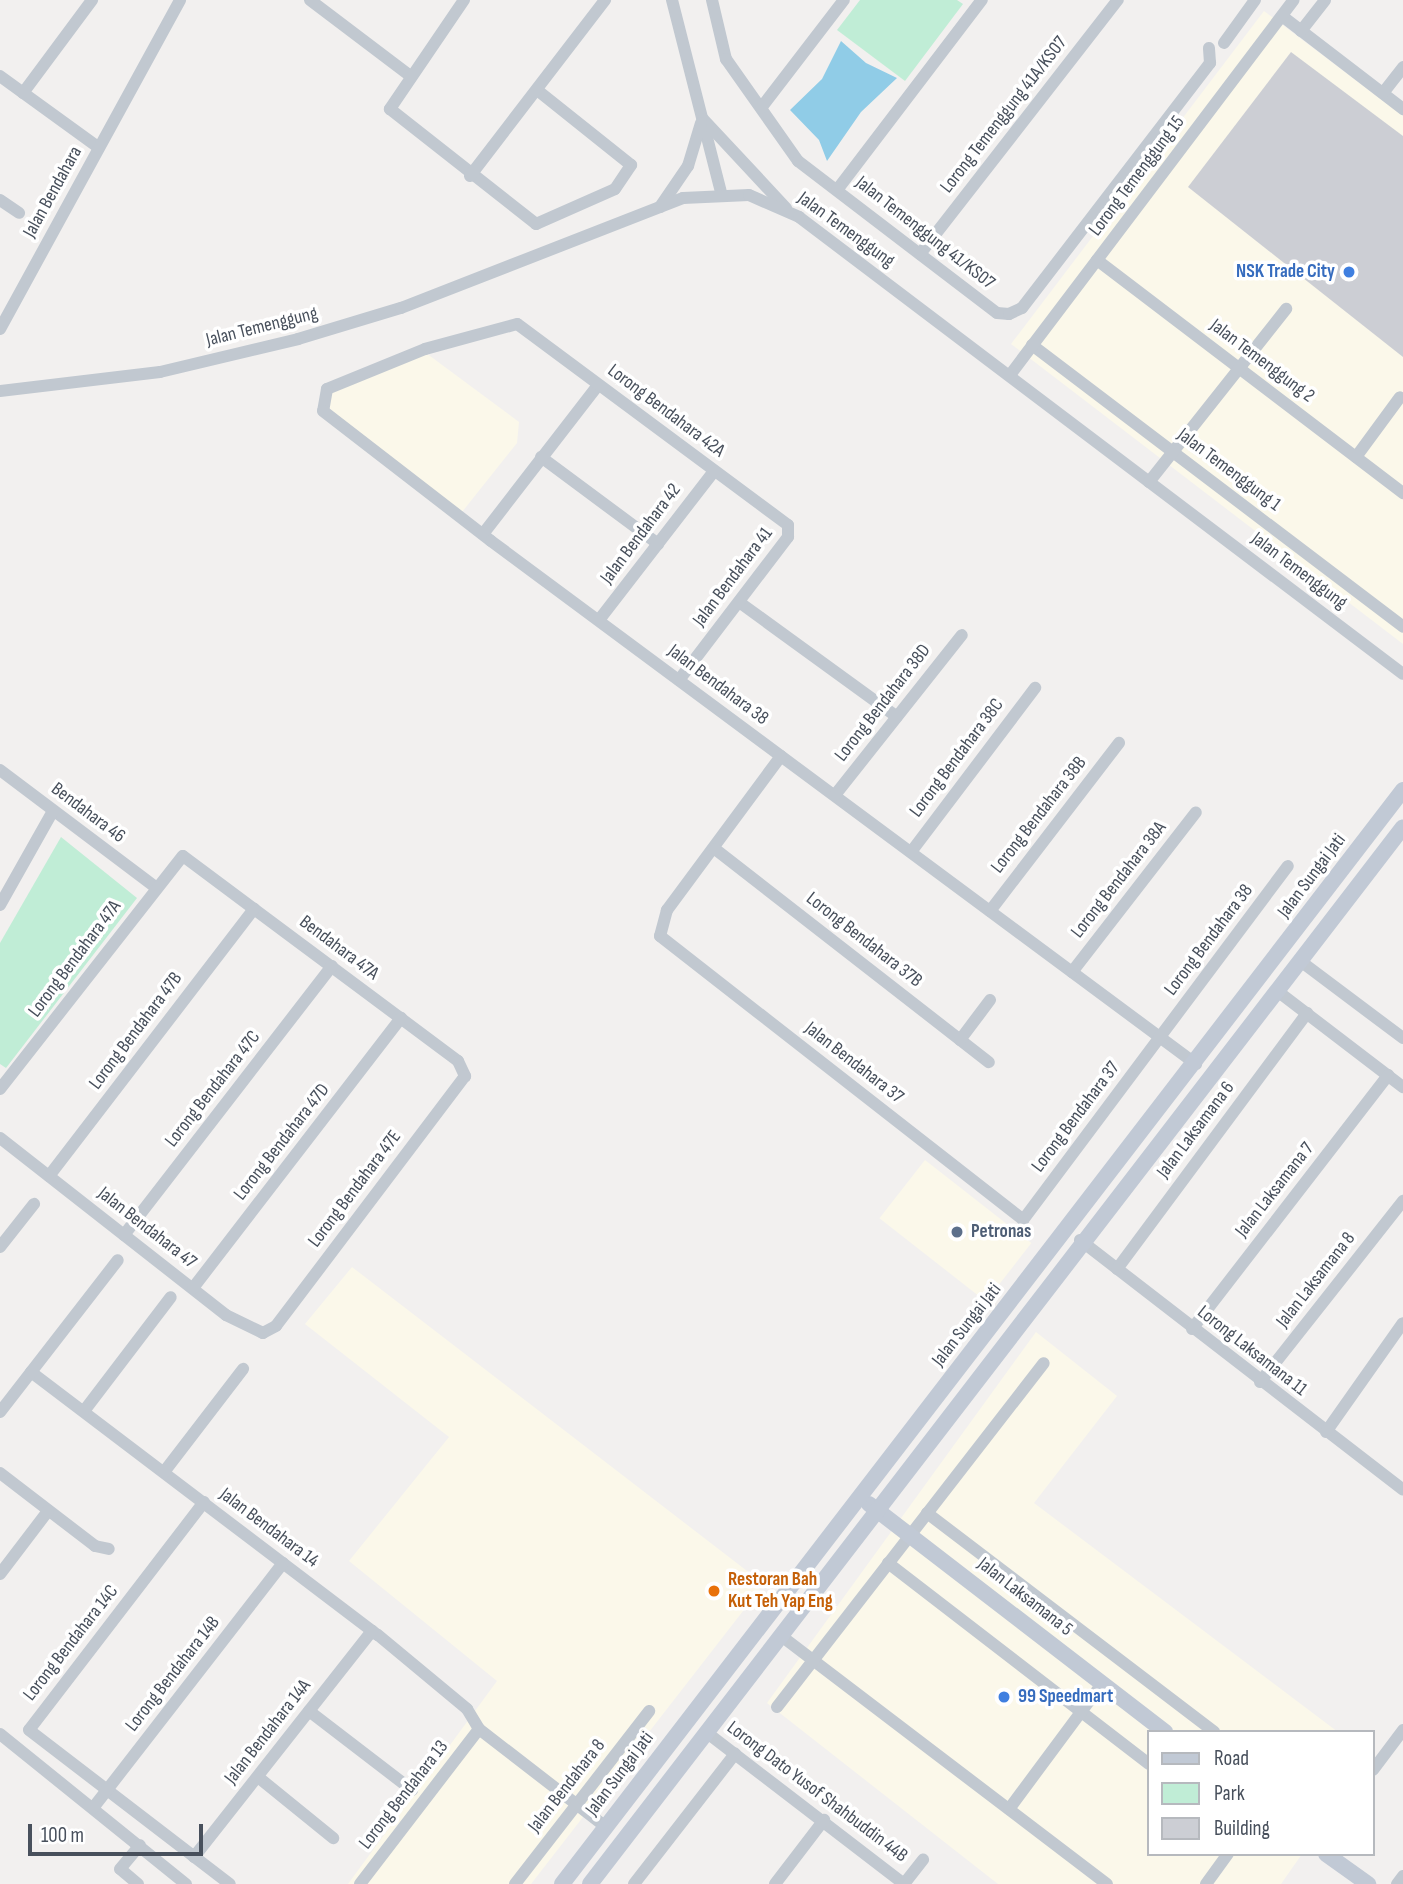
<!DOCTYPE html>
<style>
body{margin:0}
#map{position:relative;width:1403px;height:1884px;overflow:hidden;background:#f2f0ef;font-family:"Sofia Sans Condensed",sans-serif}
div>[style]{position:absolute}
.commercial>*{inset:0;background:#fbf8ea;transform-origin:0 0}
.green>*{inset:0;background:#c0edd6}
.water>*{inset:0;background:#90cce7}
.building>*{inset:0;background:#ccced4}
.street>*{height:12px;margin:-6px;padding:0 6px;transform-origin:6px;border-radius:6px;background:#c1c8d0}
.secondary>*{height:16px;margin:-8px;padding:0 8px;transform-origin:8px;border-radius:8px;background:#c1c9d5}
.dots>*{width:19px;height:19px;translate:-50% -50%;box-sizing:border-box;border:4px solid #fff;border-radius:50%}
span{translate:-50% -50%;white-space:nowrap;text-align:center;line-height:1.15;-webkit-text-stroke:7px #fff;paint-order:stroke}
.street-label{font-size:19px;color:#48505c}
.shop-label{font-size:19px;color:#366cbe;font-weight:700}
.right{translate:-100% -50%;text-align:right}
.left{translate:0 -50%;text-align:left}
.service-label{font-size:19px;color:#4e5e75;font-weight:700}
.food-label{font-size:19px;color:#c56008;font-weight:700}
.legend{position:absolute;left:1147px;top:1730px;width:228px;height:126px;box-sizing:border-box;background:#fff;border:2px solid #b6b9be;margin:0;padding:9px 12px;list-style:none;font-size:21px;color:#48505c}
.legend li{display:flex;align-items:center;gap:14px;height:35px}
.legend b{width:35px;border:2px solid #b6b9be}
.scale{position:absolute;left:28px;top:1824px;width:175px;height:32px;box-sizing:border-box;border:4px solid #48505c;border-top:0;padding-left:9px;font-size:21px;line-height:24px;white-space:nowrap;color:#48505c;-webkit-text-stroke:5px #fff;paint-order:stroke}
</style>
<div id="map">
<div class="commercial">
<div style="clip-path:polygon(1264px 11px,1403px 116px,1403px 644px,1011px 344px)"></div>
<div style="clip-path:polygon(426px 353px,519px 422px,517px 443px,462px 512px,328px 408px,329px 393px)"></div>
<div style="left:925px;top:1160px;width:135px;height:74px;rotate:38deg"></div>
<div style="clip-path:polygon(352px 1267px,764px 1584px,531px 1884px,348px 1884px,497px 1681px,349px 1561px,449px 1437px,305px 1324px)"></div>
<div style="clip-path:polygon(1036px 1332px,1117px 1396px,1034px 1503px,1338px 1732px,1149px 1732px,1149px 1854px,1302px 1854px,1281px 1884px,998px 1884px,767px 1703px)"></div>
</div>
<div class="green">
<div style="clip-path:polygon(860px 0,957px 0,963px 4px,905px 81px,837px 30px)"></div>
<div style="clip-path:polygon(61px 837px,137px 898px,6px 1068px,0 1064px,0 943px)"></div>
</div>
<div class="water">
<div style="clip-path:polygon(841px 41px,866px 63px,897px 78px,861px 112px,827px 161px,819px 140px,790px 110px,822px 79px)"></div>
</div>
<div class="building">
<div style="clip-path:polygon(1291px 52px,1403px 136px,1403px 357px,1188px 187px)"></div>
</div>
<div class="street">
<div style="left:310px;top:0;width:123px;rotate:37.1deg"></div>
<div style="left:464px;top:0;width:132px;rotate:124.2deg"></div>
<div style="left:390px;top:109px;width:186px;rotate:38.2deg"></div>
<div style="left:536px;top:224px;width:86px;rotate:-23.9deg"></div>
<div style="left:615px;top:189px;width:29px;rotate:-56deg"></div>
<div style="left:631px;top:165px;width:120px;rotate:-141.4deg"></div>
<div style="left:672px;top:0;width:198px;rotate:75.7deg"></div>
<div style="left:712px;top:0;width:61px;rotate:76.7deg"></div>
<div style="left:726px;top:59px;width:125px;rotate:54.8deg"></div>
<div style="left:798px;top:161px;width:250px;rotate:37.4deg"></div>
<div style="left:997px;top:313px;width:12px;rotate:5deg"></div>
<div style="left:1009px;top:314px;width:14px;rotate:-25deg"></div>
<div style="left:1022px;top:308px;width:309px;rotate:-52.5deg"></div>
<div style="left:1210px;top:63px;width:15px;rotate:-94deg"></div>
<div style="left:1282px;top:16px;width:153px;rotate:37.5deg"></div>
<div style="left:1301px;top:31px;width:39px;rotate:-52deg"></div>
<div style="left:1224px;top:43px;width:53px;rotate:-54.2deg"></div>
<div style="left:0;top:76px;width:122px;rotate:36deg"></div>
<div style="left:23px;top:93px;width:116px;rotate:-53.4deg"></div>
<div style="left:1383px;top:93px;width:33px;rotate:-52deg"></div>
<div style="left:761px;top:108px;width:136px;rotate:-52.5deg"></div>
<div style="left:703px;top:119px;width:122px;rotate:47deg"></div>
<div style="left:470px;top:176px;width:222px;rotate:-52.5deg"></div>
<div style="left:837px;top:190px;width:239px;rotate:-52.7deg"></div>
<div style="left:0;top:200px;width:23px;rotate:34deg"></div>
<div style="left:660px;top:207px;width:50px;rotate:-55.7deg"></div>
<div style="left:688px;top:166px;width:45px;rotate:-73.2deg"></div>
<div style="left:920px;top:254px;width:322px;rotate:-52.1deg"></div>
<div style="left:1097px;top:260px;width:385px;rotate:37.3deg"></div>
<div style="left:0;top:329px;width:375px;rotate:-61.3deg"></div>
<div style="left:1032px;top:345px;width:466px;rotate:37.2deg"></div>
<div style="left:1010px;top:375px;width:470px;rotate:-52.9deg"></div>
<div style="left:0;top:391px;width:161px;rotate:-6.8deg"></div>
<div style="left:160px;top:372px;width:142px;rotate:-13.4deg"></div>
<div style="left:298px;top:339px;width:108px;rotate:-16.8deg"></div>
<div style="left:401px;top:308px;width:303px;rotate:-21.3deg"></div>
<div style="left:683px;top:198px;width:66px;rotate:-2.6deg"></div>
<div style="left:749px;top:195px;width:55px;rotate:23.7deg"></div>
<div style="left:799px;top:217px;width:757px;rotate:37.11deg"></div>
<div style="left:541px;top:457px;width:146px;rotate:36.6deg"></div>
<div style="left:1356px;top:457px;width:74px;rotate:-53.7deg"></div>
<div style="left:1149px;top:482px;width:221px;rotate:-51.6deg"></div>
<div style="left:483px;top:534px;width:188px;rotate:-52.3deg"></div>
<div style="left:739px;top:602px;width:195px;rotate:36deg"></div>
<div style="left:599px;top:620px;width:188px;rotate:-52.3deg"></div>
<div style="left:679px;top:680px;width:180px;rotate:-52.7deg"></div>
<div style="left:788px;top:537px;width:12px;rotate:-90deg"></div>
<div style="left:788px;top:525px;width:337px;rotate:-143.4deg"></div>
<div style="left:517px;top:324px;width:95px;rotate:164.8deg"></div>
<div style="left:425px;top:349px;width:106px;rotate:157.8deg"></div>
<div style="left:327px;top:389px;width:22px;rotate:100deg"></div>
<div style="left:323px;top:411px;width:212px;rotate:37.7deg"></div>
<div style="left:491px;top:541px;width:878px;rotate:36.57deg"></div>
<div style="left:781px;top:756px;width:192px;rotate:126.5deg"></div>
<div style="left:667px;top:910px;width:27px;rotate:105deg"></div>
<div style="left:660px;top:936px;width:461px;rotate:38deg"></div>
<div style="left:1023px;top:1220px;width:442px;rotate:-53.2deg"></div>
<div style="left:0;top:770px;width:193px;rotate:37deg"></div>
<div style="left:835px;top:795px;width:204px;rotate:-51.6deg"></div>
<div style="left:715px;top:849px;width:347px;rotate:37.9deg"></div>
<div style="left:911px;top:852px;width:206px;rotate:-52.9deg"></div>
<div style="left:0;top:905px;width:108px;rotate:-60.6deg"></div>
<div style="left:990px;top:911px;width:212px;rotate:-52.5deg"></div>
<div style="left:1299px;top:960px;width:130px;rotate:36.9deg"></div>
<div style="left:1072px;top:972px;width:202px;rotate:-52.2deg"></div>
<div style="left:1276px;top:990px;width:160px;rotate:37.4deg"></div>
<div style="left:960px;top:1040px;width:50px;rotate:-53.1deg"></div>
<div style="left:0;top:1089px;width:296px;rotate:-51.9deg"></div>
<div style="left:183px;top:856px;width:343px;rotate:36.7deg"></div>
<div style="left:458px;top:1061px;width:17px;rotate:65deg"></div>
<div style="left:465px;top:1076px;width:313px;rotate:127.1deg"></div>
<div style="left:276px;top:1326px;width:15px;rotate:152deg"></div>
<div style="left:263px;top:1333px;width:41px;rotate:-154.1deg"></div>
<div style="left:226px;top:1315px;width:287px;rotate:-141.9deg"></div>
<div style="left:49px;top:1176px;width:337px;rotate:-52.5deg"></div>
<div style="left:124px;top:1235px;width:340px;rotate:-52.3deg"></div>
<div style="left:1080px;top:1240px;width:408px;rotate:37.7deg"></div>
<div style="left:0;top:1247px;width:55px;rotate:-51.7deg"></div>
<div style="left:1117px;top:1269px;width:319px;rotate:-53.4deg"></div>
<div style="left:193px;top:1288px;width:341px;rotate:-52.4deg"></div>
<div style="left:1192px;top:1329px;width:321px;rotate:-52.3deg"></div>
<div style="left:31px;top:1372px;width:435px;rotate:37.2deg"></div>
<div style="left:378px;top:1635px;width:116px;rotate:39.7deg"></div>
<div style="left:467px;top:1709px;width:23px;rotate:59deg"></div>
<div style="left:479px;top:1729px;width:160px;rotate:37.7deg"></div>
<div style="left:1260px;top:1382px;width:231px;rotate:-51.7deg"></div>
<div style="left:84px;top:1411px;width:143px;rotate:-52.7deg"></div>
<div style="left:0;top:1412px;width:192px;rotate:-52.2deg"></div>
<div style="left:1326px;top:1432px;width:133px;rotate:-54.8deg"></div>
<div style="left:164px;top:1472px;width:130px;rotate:-52.5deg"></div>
<div style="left:0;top:1473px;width:120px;rotate:37.5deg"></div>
<div style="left:95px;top:1546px;width:14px;rotate:12deg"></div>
<div style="left:204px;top:1502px;width:287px;rotate:127.5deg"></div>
<div style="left:29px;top:1730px;width:253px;rotate:37.5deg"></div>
<div style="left:927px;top:1513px;width:361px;rotate:37.3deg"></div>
<div style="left:888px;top:1563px;width:329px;rotate:37.6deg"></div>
<div style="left:0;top:1574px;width:79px;rotate:-52.7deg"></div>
<div style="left:780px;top:1635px;width:411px;rotate:37.3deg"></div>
<div style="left:777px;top:1707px;width:435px;rotate:-52.2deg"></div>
<div style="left:309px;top:1711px;width:130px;rotate:37.5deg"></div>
<div style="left:706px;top:1732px;width:250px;rotate:37.5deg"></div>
<div style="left:0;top:1734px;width:239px;rotate:38.9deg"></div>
<div style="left:1373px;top:1770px;width:50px;rotate:-53.1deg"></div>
<div style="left:258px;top:1777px;width:97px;rotate:39.1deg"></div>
<div style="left:93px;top:1808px;width:310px;rotate:-52.2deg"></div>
<div style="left:1009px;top:1809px;width:156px;rotate:-53.4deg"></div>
<div style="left:194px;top:1857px;width:288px;rotate:-51.8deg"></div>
<div style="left:138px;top:1884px;width:23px;rotate:-140deg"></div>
<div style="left:120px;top:1869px;width:31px;rotate:-50deg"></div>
<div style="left:360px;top:1884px;width:195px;rotate:-52.5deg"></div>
<div style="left:515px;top:1884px;width:219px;rotate:-52.2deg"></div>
<div style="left:634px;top:1884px;width:165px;rotate:-52.2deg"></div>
<div style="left:775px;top:1884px;width:81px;rotate:-52.6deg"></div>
<div style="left:904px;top:1884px;width:31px;rotate:-52deg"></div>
<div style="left:1206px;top:1884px;width:37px;rotate:-54deg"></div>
<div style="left:1397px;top:1884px;width:10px;rotate:-53deg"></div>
</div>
<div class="secondary">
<div style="left:869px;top:1504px;width:374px;rotate:37.6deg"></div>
<div style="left:1326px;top:1854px;width:52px;rotate:35.5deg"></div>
<div style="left:562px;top:1884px;width:1380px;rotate:-52.45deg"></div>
<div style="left:590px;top:1884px;width:1333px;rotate:-52.43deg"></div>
</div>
<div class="dots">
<div style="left:1349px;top:272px;background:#3f7fe0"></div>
<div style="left:957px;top:1232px;background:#5c6f8a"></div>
<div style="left:714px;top:1591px;background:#e8710a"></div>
<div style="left:1004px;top:1697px;background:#3f7fe0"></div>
</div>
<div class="street-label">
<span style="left:1004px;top:115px;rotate:-52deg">Lorong Temenggung 41A/KS07</span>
<span style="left:1137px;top:176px;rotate:-53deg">Lorong Temenggung 15</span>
<span style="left:53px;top:192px;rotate:-61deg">Jalan Bendahara</span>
<span style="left:846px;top:230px;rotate:36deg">Jalan Temenggung</span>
<span style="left:925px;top:233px;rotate:38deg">Jalan Temenggung 41/KS07</span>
<span style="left:262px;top:327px;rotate:-14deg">Jalan Temenggung</span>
<span style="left:1262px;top:361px;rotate:37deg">Jalan Temenggung 2</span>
<span style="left:666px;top:411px;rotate:37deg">Lorong Bendahara 42A</span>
<span style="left:1229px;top:470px;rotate:37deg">Jalan Temenggung 1</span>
<span style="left:641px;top:534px;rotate:-53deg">Jalan Bendahara 42</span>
<span style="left:1299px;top:571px;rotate:37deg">Jalan Temenggung</span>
<span style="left:733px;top:577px;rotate:-53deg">Jalan Bendahara 41</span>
<span style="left:718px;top:685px;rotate:37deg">Jalan Bendahara 38</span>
<span style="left:883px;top:703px;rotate:-52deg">Lorong Bendahara 38D</span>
<span style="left:957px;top:758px;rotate:-53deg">Lorong Bendahara 38C</span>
<span style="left:88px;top:813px;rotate:37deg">Bendahara 46</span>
<span style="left:1039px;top:815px;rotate:-52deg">Lorong Bendahara 38B</span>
<span style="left:1312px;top:876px;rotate:-53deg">Jalan Sungai Jati</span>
<span style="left:1119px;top:880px;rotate:-52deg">Lorong Bendahara 38A</span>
<span style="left:864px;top:940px;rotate:38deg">Lorong Bendahara 37B</span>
<span style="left:1209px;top:940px;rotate:-53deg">Lorong Bendahara 38</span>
<span style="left:339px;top:948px;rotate:37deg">Bendahara 47A</span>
<span style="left:75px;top:959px;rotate:-53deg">Lorong Bendahara 47A</span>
<span style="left:136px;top:1031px;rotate:-53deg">Lorong Bendahara 47B</span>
<span style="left:854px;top:1063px;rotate:38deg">Jalan Bendahara 37</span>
<span style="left:213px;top:1089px;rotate:-52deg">Lorong Bendahara 47C</span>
<span style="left:1076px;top:1117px;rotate:-53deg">Lorong Bendahara 37</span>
<span style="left:1196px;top:1130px;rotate:-53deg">Jalan Laksamana 6</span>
<span style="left:282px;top:1142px;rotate:-52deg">Lorong Bendahara 47D</span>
<span style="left:355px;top:1189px;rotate:-53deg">Lorong Bendahara 47E</span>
<span style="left:1275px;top:1190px;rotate:-52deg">Jalan Laksamana 7</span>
<span style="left:147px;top:1228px;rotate:38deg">Jalan Bendahara 47</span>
<span style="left:1316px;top:1280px;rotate:-52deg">Jalan Laksamana 8</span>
<span style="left:967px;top:1325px;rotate:-52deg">Jalan Sungai Jati</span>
<span style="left:1252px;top:1351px;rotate:38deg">Lorong Laksamana 11</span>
<span style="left:269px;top:1528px;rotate:37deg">Jalan Bendahara 14</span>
<span style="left:1025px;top:1597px;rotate:38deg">Jalan Laksamana 5</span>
<span style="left:71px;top:1643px;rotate:-52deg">Lorong Bendahara 14C</span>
<span style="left:173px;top:1674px;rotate:-52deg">Lorong Bendahara 14B</span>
<span style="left:268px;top:1732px;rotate:-52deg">Jalan Bendahara 14A</span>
<span style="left:620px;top:1774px;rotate:-53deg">Jalan Sungai Jati</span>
<span style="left:567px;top:1786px;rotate:-52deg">Jalan Bendahara 8</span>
<span style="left:817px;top:1792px;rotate:37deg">Lorong Dato Yusof Shahbuddin 44B</span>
<span style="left:404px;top:1795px;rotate:-52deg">Lorong Bendahara 13</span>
</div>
<div class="shop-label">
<span class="right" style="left:1335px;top:272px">NSK Trade City</span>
<span class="left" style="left:1018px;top:1697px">99 Speedmart</span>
</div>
<div class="service-label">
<span class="left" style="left:971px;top:1232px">Petronas</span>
</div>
<div class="food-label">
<span class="left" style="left:728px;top:1591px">Restoran Bah<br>Kut Teh Yap Eng</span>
</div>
<ul class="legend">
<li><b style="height:9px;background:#c1c9d5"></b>Road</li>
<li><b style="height:19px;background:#c0edd6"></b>Park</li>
<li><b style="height:19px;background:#ccced4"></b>Building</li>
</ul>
<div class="scale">100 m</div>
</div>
